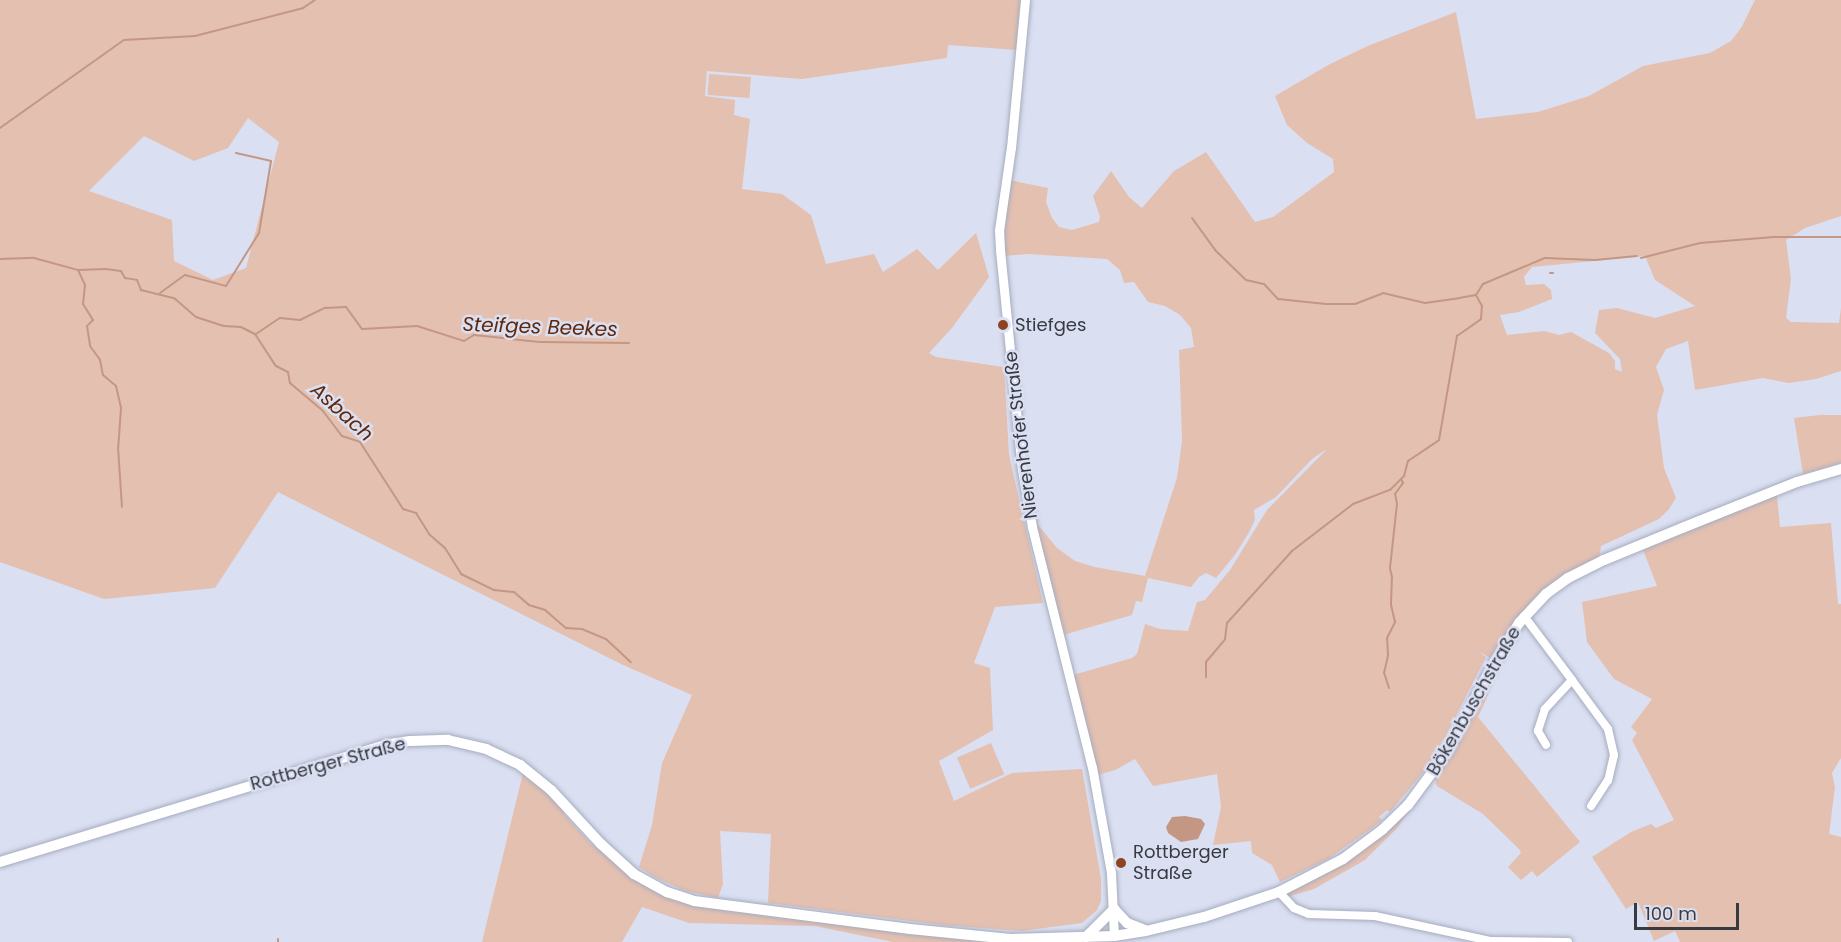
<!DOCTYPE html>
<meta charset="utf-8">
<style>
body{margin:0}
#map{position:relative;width:1841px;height:942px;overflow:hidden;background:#dadff2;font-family:Poppins,sans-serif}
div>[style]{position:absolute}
.green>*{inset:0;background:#e4c0b1;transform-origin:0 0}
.water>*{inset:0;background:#c39783}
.stream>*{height:2px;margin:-1px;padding:0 1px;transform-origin:1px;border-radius:1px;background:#c39783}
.roads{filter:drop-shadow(0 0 2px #a6acbe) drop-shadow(0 0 2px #a6acbe)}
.minor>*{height:8px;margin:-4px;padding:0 4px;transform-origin:4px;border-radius:4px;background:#fff}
.tertiary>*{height:9px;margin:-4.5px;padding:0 4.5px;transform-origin:4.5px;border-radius:4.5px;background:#fff}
.secondary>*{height:10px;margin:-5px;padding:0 5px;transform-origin:5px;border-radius:5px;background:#fff}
.dots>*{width:16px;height:16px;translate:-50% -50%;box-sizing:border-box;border:3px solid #dadff2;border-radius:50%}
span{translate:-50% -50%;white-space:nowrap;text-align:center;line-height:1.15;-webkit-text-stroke:5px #dadff2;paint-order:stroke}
.poi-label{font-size:18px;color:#383a42}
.left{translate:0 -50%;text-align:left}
.street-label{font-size:18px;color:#383a42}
.water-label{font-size:20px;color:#60280b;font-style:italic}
.scale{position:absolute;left:1634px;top:903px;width:105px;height:27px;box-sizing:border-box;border:3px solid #383a42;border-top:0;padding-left:8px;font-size:18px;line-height:21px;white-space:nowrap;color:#383a42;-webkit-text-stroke:4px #dadff2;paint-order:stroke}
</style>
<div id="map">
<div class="green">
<div style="clip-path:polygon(evenodd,0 0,1022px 0,1017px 50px,948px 45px,947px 58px,802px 79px,707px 71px,705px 96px,735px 100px,734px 115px,750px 119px,742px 189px,782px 194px,811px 215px,826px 264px,874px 254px,883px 272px,917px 249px,938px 270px,976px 233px,989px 277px,952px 328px,929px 353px,936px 357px,1004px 367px,1009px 455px,1043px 603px,995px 607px,974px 663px,990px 668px,993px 730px,939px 761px,954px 801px,1012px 773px,1082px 769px,1101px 879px,1101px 901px,1097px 910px,1082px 923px,1021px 931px,943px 925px,768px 903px,771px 834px,720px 831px,723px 884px,718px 898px,686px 891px,656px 878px,639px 867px,652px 825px,662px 763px,692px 695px,623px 665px,278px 492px,215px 588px,104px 599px,0 562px,0 0,248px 118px,279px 142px,246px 268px,213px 280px,174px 261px,172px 220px,89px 191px,144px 136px,194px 161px,228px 148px,248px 118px)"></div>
<div style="clip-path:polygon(evenodd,1755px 0,1841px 0,1841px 216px,1805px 228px,1786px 240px,1791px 279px,1786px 318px,1791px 322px,1839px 323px,1841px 308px,1841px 371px,1816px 379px,1789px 383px,1763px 378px,1695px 390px,1688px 341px,1666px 349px,1656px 367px,1664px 390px,1657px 415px,1664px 468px,1676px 498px,1669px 509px,1659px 519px,1601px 546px,1599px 558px,1543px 592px,1515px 621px,1492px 659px,1478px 651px,1486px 657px,1434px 759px,1390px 812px,1387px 810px,1379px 817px,1382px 820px,1372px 828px,1328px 859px,1280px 882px,1272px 865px,1252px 853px,1251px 841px,1213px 845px,1221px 807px,1217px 774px,1153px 786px,1135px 759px,1115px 770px,1098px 775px,1073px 675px,1132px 658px,1137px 654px,1145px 624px,1160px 629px,1188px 631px,1197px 602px,1205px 600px,1230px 570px,1267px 510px,1327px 449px,1312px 459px,1276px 497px,1254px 510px,1255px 520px,1248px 534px,1235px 555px,1216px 578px,1206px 573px,1199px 577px,1191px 587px,1148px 578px,1142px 602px,1136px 601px,1132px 615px,1063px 635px,1034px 520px,1057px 548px,1075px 561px,1095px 567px,1145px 576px,1177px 478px,1182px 441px,1179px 350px,1194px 347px,1191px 328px,1180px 315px,1165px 306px,1148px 302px,1134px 282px,1124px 283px,1120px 270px,1107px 259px,1027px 254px,1003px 256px,1009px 180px,1048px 188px,1046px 202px,1052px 218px,1059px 227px,1072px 230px,1099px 222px,1100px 217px,1093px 196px,1111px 171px,1129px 197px,1142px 208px,1174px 171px,1206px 152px,1255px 222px,1273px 217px,1334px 172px,1333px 159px,1307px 143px,1287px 125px,1275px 96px,1330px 64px,1370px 45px,1456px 12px,1476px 119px,1538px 112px,1589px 96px,1643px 66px,1710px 53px,1731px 41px,1741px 28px,1755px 0,1645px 256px,1655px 280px,1695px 306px,1655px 318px,1617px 308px,1599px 310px,1595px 333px,1620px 359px,1622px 372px,1615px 369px,1615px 361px,1609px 353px,1571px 332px,1559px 335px,1544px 331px,1507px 335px,1500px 315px,1519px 312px,1552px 299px,1551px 290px,1544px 284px,1526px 285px,1524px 277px,1532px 267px,1645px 256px)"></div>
<div style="left:709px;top:74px;width:42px;height:21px;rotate:4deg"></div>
<div style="clip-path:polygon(1820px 415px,1841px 415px,1841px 463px,1803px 474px,1794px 418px)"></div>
<div style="clip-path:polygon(1777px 495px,1780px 527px,1831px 523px,1838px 604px,1841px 604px,1841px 758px,1832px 773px,1835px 787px,1829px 834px,1841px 837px,1841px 942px,1680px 942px,1675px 931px,1654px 941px,1638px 902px,1626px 909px,1592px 857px,1631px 832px,1651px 824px,1656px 828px,1674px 820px,1632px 740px,1637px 733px,1631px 727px,1652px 699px,1614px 679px,1587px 642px,1582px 602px,1657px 586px,1643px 550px)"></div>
<div style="clip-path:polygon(1498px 662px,1502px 664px,1478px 717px,1580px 842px,1537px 877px,1532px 871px,1521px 880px,1508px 867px,1521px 853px,1519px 849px,1483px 814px,1437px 786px,1435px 779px,1475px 710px)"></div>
<div style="left:991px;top:743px;width:34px;height:37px;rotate:67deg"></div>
<div style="clip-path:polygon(523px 773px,562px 805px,564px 814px,591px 844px,681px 901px,714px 909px,995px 942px,893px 942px,815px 926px,689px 923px,642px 907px,622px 942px,482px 942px)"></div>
<div style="clip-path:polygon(1415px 803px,1397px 828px,1365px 860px,1314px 889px,1287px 897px,1287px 893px,1292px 890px,1345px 863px)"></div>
</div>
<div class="water">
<div style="clip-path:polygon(1185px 816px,1201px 819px,1205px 824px,1198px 839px,1181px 842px,1168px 833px,1166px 827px,1172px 817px)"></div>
</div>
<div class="stream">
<div style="left:0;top:128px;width:152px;rotate:-35.4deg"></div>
<div style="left:124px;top:40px;width:71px;rotate:-3.2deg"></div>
<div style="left:195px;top:36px;width:112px;rotate:-14.5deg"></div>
<div style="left:303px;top:8px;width:14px;rotate:-34deg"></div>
<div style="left:1192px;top:218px;width:39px;rotate:54deg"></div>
<div style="left:1215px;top:250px;width:43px;rotate:44.1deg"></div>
<div style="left:1246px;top:280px;width:18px;rotate:13deg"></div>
<div style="left:1264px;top:284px;width:21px;rotate:47deg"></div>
<div style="left:1278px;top:299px;width:48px;rotate:5.9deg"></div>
<div style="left:1326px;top:304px;width:29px"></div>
<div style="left:1355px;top:304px;width:30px;rotate:-21deg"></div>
<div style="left:1383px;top:293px;width:43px;rotate:13.4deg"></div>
<div style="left:1425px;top:303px;width:34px;rotate:-8deg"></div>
<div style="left:1459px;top:298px;width:17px;rotate:-10deg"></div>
<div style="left:1476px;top:295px;width:13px;rotate:-58deg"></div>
<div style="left:1483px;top:284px;width:67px;rotate:-22.8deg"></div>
<div style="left:1545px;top:258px;width:50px;rotate:2.3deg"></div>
<div style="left:1595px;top:260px;width:42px;rotate:-5.4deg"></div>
<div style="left:1641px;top:258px;width:61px;rotate:-14.3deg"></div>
<div style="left:1700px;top:243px;width:74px;rotate:-4.6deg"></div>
<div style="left:1774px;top:237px;width:67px"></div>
<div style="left:0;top:259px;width:34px;rotate:-2deg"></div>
<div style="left:34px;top:258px;width:46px;rotate:15.3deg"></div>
<div style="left:78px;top:270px;width:28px;rotate:-2deg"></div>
<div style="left:106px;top:269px;width:15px;rotate:8deg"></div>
<div style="left:121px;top:271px;width:8px;rotate:60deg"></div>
<div style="left:125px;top:278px;width:12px;rotate:9deg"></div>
<div style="left:137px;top:280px;width:11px;rotate:68deg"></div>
<div style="left:141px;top:290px;width:34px;rotate:14deg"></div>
<div style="left:174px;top:298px;width:29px;rotate:41deg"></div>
<div style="left:196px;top:317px;width:29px;rotate:18deg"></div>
<div style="left:224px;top:326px;width:17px;rotate:3deg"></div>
<div style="left:241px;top:327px;width:16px;rotate:27deg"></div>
<div style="left:255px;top:334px;width:38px;rotate:57deg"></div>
<div style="left:276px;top:366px;width:13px;rotate:27deg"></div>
<div style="left:288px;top:372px;width:11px;rotate:80deg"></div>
<div style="left:290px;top:383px;width:43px;rotate:40.3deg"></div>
<div style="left:323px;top:411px;width:31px;rotate:53deg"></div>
<div style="left:342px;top:436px;width:19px;rotate:18deg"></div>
<div style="left:360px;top:442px;width:80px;rotate:57.3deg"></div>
<div style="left:403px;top:509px;width:14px;rotate:17deg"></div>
<div style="left:416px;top:513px;width:26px;rotate:58deg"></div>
<div style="left:430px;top:535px;width:20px;rotate:41deg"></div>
<div style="left:445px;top:548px;width:31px;rotate:58deg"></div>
<div style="left:461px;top:574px;width:37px;rotate:26deg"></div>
<div style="left:494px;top:590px;width:20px;rotate:6deg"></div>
<div style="left:514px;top:592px;width:20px;rotate:41deg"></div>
<div style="left:529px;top:605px;width:17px;rotate:17deg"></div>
<div style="left:545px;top:610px;width:28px;rotate:41deg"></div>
<div style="left:566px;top:628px;width:16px;rotate:4deg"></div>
<div style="left:582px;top:629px;width:26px;rotate:23deg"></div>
<div style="left:606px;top:639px;width:34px;rotate:43deg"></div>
<div style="left:78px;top:270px;width:17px;rotate:65deg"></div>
<div style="left:85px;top:285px;width:19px;rotate:96deg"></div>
<div style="left:83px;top:304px;width:19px;rotate:58deg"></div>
<div style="left:93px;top:320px;width:8px;rotate:135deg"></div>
<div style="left:87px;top:326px;width:20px;rotate:81deg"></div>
<div style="left:90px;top:346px;width:17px;rotate:54deg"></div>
<div style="left:100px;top:360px;width:15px;rotate:79deg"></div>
<div style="left:103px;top:375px;width:17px;rotate:40deg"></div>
<div style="left:116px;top:386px;width:23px;rotate:77deg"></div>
<div style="left:121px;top:408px;width:39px;rotate:94deg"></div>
<div style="left:118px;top:447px;width:60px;rotate:86.2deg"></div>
<div style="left:1550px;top:273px;width:3px"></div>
<div style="left:160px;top:293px;width:31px;rotate:-36deg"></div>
<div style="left:185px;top:275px;width:42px;rotate:15deg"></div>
<div style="left:226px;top:286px;width:62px;rotate:-58.1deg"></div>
<div style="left:259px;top:233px;width:73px;rotate:-80.5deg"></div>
<div style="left:271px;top:161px;width:36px;rotate:-167deg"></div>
<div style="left:256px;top:334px;width:29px;rotate:-34deg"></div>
<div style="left:280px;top:318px;width:20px;rotate:6deg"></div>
<div style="left:300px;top:320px;width:28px;rotate:-26deg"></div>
<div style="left:325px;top:308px;width:21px;rotate:-3deg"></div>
<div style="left:346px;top:307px;width:27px;rotate:54deg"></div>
<div style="left:362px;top:329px;width:55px;rotate:-3.1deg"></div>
<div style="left:417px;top:326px;width:49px;rotate:17.7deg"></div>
<div style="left:464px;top:341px;width:12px;rotate:-31deg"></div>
<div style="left:474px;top:335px;width:66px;rotate:6.1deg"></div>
<div style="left:540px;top:342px;width:89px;rotate:0.6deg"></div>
<div style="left:1206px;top:677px;width:15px;rotate:-90deg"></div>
<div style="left:1206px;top:662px;width:30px;rotate:-50deg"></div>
<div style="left:1225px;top:639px;width:16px;rotate:-83deg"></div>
<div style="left:1227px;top:623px;width:97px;rotate:-47.9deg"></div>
<div style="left:1292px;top:551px;width:77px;rotate:-37.6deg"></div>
<div style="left:1353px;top:504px;width:40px;rotate:-21deg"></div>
<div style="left:1390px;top:490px;width:20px;rotate:-45deg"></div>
<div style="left:1404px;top:476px;width:16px;rotate:-75deg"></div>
<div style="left:1408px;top:461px;width:37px;rotate:-34deg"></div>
<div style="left:1439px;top:440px;width:106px;rotate:-80.2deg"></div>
<div style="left:1457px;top:336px;width:29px;rotate:-35deg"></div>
<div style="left:1481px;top:319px;width:13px;rotate:-86deg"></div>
<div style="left:1482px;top:306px;width:13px;rotate:-119deg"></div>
<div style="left:1389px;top:688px;width:16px;rotate:-108deg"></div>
<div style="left:1384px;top:673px;width:18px;rotate:-77deg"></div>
<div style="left:1388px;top:655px;width:17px;rotate:-93deg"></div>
<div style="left:1387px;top:638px;width:18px;rotate:-63deg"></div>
<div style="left:1395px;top:622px;width:18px;rotate:-103deg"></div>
<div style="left:1391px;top:604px;width:27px;rotate:-88deg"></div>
<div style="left:1392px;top:577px;width:9px;rotate:-103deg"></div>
<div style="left:1390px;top:568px;width:64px;rotate:-83.8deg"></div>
<div style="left:1397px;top:504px;width:10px;rotate:-101deg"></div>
<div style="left:1395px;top:494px;width:14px;rotate:-54deg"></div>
<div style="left:1403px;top:483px;width:4px;rotate:-117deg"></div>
<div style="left:278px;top:939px;width:3px;rotate:90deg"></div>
</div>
<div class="roads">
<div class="minor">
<div style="left:1524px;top:616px;width:80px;rotate:53.1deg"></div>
<div style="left:1572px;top:680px;width:40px;rotate:133deg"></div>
<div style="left:1545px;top:709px;width:23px;rotate:108deg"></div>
<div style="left:1538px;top:731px;width:16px;rotate:60deg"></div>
<div style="left:1572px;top:680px;width:61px;rotate:53.7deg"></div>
<div style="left:1608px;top:729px;width:27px;rotate:77deg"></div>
<div style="left:1614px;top:755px;width:26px;rotate:103deg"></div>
<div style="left:1608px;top:780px;width:31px;rotate:123deg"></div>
<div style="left:1279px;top:892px;width:22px;rotate:47deg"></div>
<div style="left:1294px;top:908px;width:16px;rotate:22deg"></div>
<div style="left:1309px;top:914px;width:66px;rotate:1.7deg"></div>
<div style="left:1375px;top:916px;width:119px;rotate:12.2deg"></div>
<div style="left:1491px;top:941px;width:77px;rotate:0.7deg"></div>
</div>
<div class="tertiary">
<div style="left:1025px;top:0;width:148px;rotate:95.4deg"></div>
<div style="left:1011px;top:147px;width:84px;rotate:98.2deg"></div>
<div style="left:999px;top:230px;width:20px;rotate:87deg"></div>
<div style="left:1000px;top:250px;width:220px;rotate:84.3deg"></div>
<div style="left:1022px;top:469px;width:59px;rotate:80.2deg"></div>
<div style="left:1032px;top:527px;width:247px;rotate:76deg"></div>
<div style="left:1092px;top:767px;width:108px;rotate:79.8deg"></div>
<div style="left:1111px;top:873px;width:63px;rotate:87.3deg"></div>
</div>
<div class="secondary">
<div style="left:0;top:862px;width:401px;rotate:-16.9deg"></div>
<div style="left:384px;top:745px;width:26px;rotate:-9deg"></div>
<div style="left:410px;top:741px;width:38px;rotate:-2deg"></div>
<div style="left:448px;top:740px;width:39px;rotate:13deg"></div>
<div style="left:486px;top:749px;width:38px;rotate:25deg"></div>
<div style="left:520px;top:765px;width:40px;rotate:39deg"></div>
<div style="left:551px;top:790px;width:74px;rotate:47.2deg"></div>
<div style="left:601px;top:844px;width:45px;rotate:42.3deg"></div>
<div style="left:634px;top:874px;width:38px;rotate:29deg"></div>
<div style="left:667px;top:892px;width:28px;rotate:18deg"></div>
<div style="left:694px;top:901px;width:218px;rotate:7.4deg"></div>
<div style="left:910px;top:929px;width:101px;rotate:5.7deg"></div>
<div style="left:1011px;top:939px;width:103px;rotate:-1.7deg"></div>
<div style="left:1114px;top:936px;width:32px;rotate:-9deg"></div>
<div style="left:1146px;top:931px;width:60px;rotate:-13.6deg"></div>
<div style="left:1204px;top:917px;width:79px;rotate:-18.4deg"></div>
<div style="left:1279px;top:892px;width:72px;rotate:-27.3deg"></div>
<div style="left:1343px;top:859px;width:49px;rotate:-36.6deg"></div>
<div style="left:1382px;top:830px;width:36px;rotate:-44deg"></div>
<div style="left:1408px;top:805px;width:67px;rotate:-53.5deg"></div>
<div style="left:1448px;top:751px;width:96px;rotate:-62.6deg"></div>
<div style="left:1492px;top:666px;width:51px;rotate:-57.9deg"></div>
<div style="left:1519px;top:623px;width:40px;rotate:-47deg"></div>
<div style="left:1546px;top:594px;width:27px;rotate:-36deg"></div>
<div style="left:1568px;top:578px;width:40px;rotate:-26.6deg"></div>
<div style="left:1604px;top:560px;width:84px;rotate:-22.3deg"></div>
<div style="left:1682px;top:528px;width:124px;rotate:-21.8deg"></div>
<div style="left:1797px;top:482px;width:46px;rotate:-16.5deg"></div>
<div style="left:1086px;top:937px;width:40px;rotate:-45deg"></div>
<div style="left:1114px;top:909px;width:19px;rotate:47deg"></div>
<div style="left:1127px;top:923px;width:19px;rotate:21deg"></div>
</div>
</div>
<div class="dots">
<div style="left:1003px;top:325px;background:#8c4422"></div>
<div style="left:1121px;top:863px;background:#8c4422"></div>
</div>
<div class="poi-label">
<span class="left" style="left:1015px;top:325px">Stiefges</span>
<span class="left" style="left:1133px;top:863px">Rottberger<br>Straße</span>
</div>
<div class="street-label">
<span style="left:1021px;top:435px;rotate:-97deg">Nierenhofer Straße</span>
<span style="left:1474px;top:701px;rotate:-60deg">Bökenbuschstraße</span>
<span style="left:328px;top:764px;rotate:-15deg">Rottberger Straße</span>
</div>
<div class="water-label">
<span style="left:540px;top:327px;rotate:2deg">Steifges Beekes</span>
<span style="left:342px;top:412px;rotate:42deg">Asbach</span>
</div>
<div class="scale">100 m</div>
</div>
